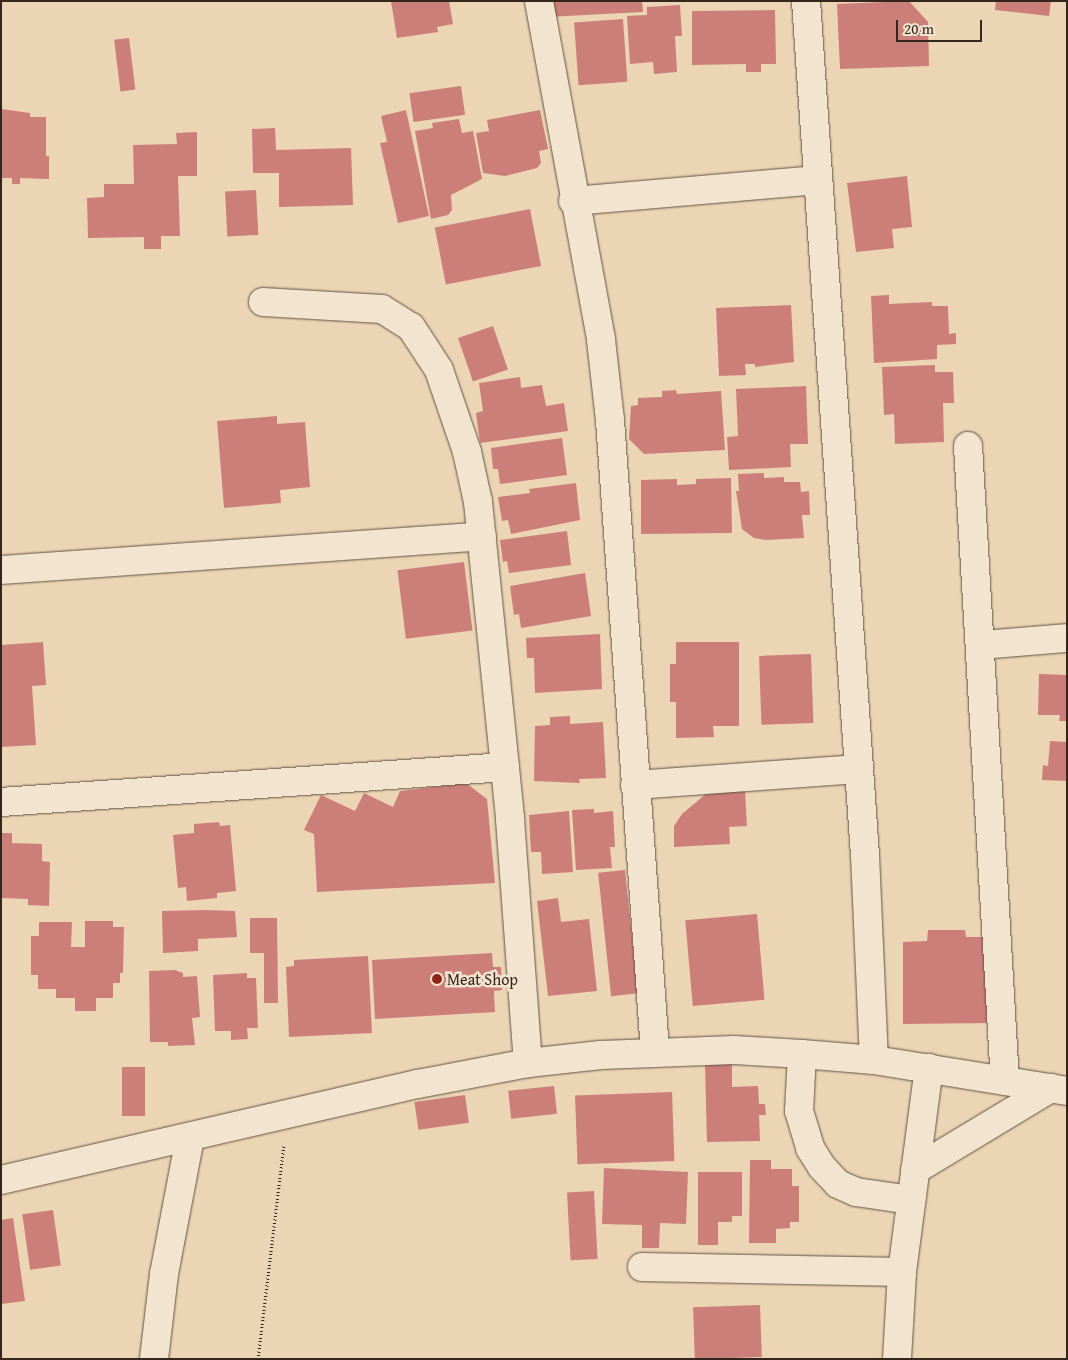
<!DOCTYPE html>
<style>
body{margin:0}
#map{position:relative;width:1068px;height:1360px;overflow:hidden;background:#ebd5b4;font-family:"Gentium Book Plus",serif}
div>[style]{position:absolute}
.building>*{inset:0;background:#cb7f78;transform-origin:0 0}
.path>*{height:3px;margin-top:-1.5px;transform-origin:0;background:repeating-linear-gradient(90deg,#35261d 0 1px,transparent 0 3.5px)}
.roads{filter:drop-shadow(0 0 1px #625243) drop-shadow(0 0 1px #625243)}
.minor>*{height:28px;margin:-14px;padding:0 14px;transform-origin:14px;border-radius:14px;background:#f2e4ce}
.dots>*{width:14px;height:14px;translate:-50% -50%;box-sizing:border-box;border:2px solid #f2e4ce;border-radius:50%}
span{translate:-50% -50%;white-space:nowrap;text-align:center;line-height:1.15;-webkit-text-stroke:5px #f2e4ce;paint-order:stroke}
.poi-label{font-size:16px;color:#35261d}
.left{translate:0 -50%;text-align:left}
.frame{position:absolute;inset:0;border:2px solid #35261d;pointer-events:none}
.scale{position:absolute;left:896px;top:20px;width:86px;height:22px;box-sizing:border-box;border:2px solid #35261d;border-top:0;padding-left:6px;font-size:15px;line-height:18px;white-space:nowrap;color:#35261d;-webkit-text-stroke:4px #f2e4ce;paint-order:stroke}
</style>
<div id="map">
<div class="building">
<div style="clip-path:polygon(391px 1px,449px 1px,453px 24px,437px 27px,438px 32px,397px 38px)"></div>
<div style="clip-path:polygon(546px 1px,642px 1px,643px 12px,547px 17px)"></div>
<div style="clip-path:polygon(909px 1px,928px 22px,929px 66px,840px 69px,837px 4px)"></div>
<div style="clip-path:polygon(996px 1px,1051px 1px,1049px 16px,995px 10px)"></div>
<div style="clip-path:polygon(680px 5px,682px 36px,675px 36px,677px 72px,654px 74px,653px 62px,630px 64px,627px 16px,647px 15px,647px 7px)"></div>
<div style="clip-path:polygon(775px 10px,776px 64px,761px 64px,761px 72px,746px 72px,746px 64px,692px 65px,692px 11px)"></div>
<div style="left:623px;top:19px;width:63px;height:49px;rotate:86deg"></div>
<div style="left:129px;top:38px;width:52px;height:15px;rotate:83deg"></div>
<div style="left:461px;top:86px;width:29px;height:52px;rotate:82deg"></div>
<div style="clip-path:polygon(1px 109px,30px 113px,30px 117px,46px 117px,46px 156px,49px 156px,49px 179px,20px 178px,20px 184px,12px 184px,12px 178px,1px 178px)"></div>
<div style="clip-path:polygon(406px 110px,429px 216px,398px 223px,380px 143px,387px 142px,381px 116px)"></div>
<div style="clip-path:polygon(540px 110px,548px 149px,539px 151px,541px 163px,537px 168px,505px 176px,483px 173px,476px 133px,489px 131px,487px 120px)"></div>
<div style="clip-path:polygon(459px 119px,462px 133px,473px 131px,482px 179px,451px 195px,452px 210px,448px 215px,431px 219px,415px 131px,433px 128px,432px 123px)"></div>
<div style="clip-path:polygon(275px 128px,276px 150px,351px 148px,353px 205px,279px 207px,279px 173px,253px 173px,252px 129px)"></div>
<div style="clip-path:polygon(197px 132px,197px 176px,178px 176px,180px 236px,161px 236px,161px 249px,144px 249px,144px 237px,88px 238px,87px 198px,104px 197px,104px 184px,134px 184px,133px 145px,177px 144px,176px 133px)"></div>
<div style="clip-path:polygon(907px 176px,912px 227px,892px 229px,894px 248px,856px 252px,847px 183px)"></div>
<div style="left:256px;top:190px;width:45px;height:31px;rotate:87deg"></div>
<div style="left:530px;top:209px;width:58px;height:97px;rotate:79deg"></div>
<div style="clip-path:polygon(889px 295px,889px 304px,932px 302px,932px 306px,948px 306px,949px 334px,956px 333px,956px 344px,937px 345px,937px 359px,874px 363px,871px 296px)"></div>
<div style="clip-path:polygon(791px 305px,794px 362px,755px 367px,755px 364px,745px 364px,746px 375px,719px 376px,716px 308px)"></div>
<div style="left:493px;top:326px;width:46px;height:37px;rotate:71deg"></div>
<div style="clip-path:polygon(935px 365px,935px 372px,953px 372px,954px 403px,943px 403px,944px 442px,895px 444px,894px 414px,884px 415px,882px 367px)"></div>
<div style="clip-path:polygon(520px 377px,521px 388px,542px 385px,546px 406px,564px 403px,568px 431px,480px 443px,476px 413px,483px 411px,479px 383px)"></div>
<div style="clip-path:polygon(806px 386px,808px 444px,790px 444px,791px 467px,729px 470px,727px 437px,738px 436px,736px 389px)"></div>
<div style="clip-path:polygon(676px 390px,677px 394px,721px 391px,725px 450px,644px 454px,629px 439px,631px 406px,638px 405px,638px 398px,662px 397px,662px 391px)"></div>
<div style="clip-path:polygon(277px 416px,277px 424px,305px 422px,310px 487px,280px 490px,281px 503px,224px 508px,217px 421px)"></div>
<div style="clip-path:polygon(562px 438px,567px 475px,500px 484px,498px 469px,493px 469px,491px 448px)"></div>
<div style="clip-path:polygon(764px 473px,764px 478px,784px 477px,784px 482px,800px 482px,801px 492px,809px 491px,810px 515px,802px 515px,804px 538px,766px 540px,754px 538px,742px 529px,736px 491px,739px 491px,738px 474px)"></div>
<div style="clip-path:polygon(731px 478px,732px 533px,641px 534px,641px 480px,677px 479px,677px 485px,696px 484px,696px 479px)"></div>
<div style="clip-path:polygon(576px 483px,580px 520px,511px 534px,508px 520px,502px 521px,498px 497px,530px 493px,529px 489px)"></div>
<div style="clip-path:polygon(567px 531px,571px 565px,509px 573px,507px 561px,503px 562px,500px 540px)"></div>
<div style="left:464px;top:562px;width:69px;height:67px;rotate:83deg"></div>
<div style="clip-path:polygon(585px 573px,591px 616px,521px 628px,519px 614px,514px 615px,510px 586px)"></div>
<div style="clip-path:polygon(600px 634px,602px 689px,535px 693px,534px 658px,527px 658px,526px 638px)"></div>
<div style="clip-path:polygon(43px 642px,46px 685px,32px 686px,36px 745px,1px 747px,1px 645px)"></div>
<div style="clip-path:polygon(676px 642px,739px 642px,739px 726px,713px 726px,714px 737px,676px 738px,676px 702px,670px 702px,670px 664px,676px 664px)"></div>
<div style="left:811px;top:654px;width:69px;height:52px;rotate:88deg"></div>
<div style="clip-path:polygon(1039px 674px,1067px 675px,1067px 721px,1059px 721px,1060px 715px,1038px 715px)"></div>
<div style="clip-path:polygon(570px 716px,570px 724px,603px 722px,606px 778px,579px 779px,580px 783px,534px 781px,535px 726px,550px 725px,550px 717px)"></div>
<div style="clip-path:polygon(1050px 741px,1067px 742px,1067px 781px,1042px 780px,1043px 765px,1048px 766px)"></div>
<div style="clip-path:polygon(466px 783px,487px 799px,495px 883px,317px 892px,314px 834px,304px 830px,321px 795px,355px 811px,364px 793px,393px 807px,400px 791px)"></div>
<div style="clip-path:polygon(745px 791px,747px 826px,729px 827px,730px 844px,674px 847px,674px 826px,682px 814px,707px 793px)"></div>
<div style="clip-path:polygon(594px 809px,594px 813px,613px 811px,615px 847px,610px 847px,612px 868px,576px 870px,572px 810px)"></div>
<div style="clip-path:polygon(569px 811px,573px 872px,542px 874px,541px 852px,531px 852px,529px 815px)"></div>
<div style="clip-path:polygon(219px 822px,220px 826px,230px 825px,236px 891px,217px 893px,217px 898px,187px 901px,186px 887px,178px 888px,173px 835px,194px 833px,194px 824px)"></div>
<div style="clip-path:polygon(1px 833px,12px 833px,12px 843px,42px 844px,42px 861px,50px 862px,49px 906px,28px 905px,28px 899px,1px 898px)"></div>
<div style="left:625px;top:870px;width:124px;height:27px;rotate:84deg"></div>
<div style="clip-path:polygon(558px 898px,561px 922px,589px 919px,597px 991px,548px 996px,537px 901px)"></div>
<div style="clip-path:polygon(206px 910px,235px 911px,237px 937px,198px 939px,198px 951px,163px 953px,162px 911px)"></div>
<div style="left:757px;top:914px;width:86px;height:72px;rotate:85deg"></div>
<div style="clip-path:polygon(250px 918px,277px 918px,278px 1003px,264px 1003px,264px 953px,250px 953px)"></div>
<div style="clip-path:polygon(85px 921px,113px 921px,113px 927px,124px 927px,123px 973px,120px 973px,120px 983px,113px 983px,113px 998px,96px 998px,96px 1011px,75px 1011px,75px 998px,56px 998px,56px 989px,38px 989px,38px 975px,31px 975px,31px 936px,39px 936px,39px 922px,72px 922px,71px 947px,85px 947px)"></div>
<div style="clip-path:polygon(928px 930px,965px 930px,966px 937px,993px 937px,993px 1023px,903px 1024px,903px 942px,927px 941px)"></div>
<div style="clip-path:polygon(492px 953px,493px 967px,501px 967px,502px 990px,494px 991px,495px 1012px,375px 1019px,372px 960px)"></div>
<div style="clip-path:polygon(368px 956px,372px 1033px,289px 1037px,286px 967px,294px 966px,294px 960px)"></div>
<div style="clip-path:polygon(175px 970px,183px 973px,183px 977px,197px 976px,200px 1017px,192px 1018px,195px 1045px,168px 1046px,168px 1042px,150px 1042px,149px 971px)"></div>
<div style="clip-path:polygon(247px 973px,247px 978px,256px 978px,258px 1028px,247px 1028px,248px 1039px,231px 1040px,231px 1031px,215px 1031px,213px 975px)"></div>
<div style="clip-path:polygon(732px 1064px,732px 1087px,758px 1086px,759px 1104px,765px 1104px,766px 1115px,759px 1115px,760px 1141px,707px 1142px,705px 1065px)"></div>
<div style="left:122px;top:1067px;width:23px;height:49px"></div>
<div style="left:554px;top:1086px;width:28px;height:46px;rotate:84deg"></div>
<div style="left:672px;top:1092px;width:69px;height:97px;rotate:88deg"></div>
<div style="left:465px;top:1095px;width:28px;height:51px;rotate:82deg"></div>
<div style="clip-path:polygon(750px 1160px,771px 1160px,771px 1169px,792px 1169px,792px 1186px,799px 1186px,799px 1222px,790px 1222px,790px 1228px,776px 1229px,776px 1243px,749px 1243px)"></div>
<div style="clip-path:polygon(604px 1168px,688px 1172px,686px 1224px,660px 1223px,659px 1248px,642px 1248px,642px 1225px,602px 1224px)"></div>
<div style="clip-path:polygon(698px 1172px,742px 1172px,742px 1216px,732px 1216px,732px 1222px,718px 1222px,718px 1245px,698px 1245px)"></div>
<div style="left:594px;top:1191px;width:68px;height:27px;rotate:87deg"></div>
<div style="left:53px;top:1210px;width:56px;height:31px;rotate:82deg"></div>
<div style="clip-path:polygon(13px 1218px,25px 1301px,1px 1304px,1px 1220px)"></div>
<div style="left:760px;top:1305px;width:52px;height:67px;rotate:88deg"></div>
</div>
<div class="path">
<div style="left:258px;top:1359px;width:217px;rotate:-83.1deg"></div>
</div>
<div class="roads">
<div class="minor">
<div style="left:539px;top:1px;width:345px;rotate:79.6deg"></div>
<div style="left:601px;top:340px;width:81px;rotate:83.6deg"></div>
<div style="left:610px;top:420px;width:633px;rotate:85.92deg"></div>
<div style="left:806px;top:1px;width:856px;rotate:86.05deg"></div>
<div style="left:865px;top:855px;width:205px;rotate:87.5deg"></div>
<div style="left:573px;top:201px;width:246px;rotate:-4.9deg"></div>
<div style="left:263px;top:302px;width:119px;rotate:3.4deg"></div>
<div style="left:382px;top:309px;width:34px;rotate:32deg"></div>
<div style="left:411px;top:327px;width:51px;rotate:56.9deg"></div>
<div style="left:439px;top:370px;width:87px;rotate:71.1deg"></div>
<div style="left:467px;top:452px;width:51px;rotate:77.6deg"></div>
<div style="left:478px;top:502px;width:319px;rotate:84.2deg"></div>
<div style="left:510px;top:819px;width:245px;rotate:85.8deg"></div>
<div style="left:968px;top:446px;width:636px;rotate:86.67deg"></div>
<div style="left:1px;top:570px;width:482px;rotate:-4deg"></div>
<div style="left:982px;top:645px;width:85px;rotate:-4.7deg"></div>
<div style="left:635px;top:785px;width:224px;rotate:-4.1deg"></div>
<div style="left:1px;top:802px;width:505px;rotate:-3.97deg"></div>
<div style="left:802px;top:1054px;width:57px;rotate:93deg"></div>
<div style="left:799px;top:1111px;width:39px;rotate:73deg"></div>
<div style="left:810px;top:1148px;width:22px;rotate:58deg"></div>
<div style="left:822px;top:1167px;width:23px;rotate:47deg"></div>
<div style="left:838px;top:1184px;width:20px;rotate:24deg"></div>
<div style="left:856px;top:1192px;width:56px;rotate:8.3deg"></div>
<div style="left:915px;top:1170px;width:159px;rotate:-31.1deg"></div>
<div style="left:1px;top:1180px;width:428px;rotate:-13deg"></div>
<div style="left:418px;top:1084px;width:112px;rotate:-10.8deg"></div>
<div style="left:528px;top:1063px;width:73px;rotate:-6.3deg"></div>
<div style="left:601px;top:1055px;width:133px;rotate:-2.2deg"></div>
<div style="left:734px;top:1050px;width:68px;rotate:3.4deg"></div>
<div style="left:802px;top:1054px;width:72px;rotate:4.8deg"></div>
<div style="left:874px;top:1060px;width:195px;rotate:9.1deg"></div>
<div style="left:642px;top:1267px;width:260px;rotate:1.1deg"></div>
<div style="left:154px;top:1359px;width:86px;rotate:-83.3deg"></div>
<div style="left:164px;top:1274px;width:138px;rotate:-79.2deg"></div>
<div style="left:897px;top:1359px;width:87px;rotate:-86.7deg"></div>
<div style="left:902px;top:1272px;width:206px;rotate:-82.5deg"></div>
</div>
</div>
<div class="dots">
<div style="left:437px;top:979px;background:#8f2418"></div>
</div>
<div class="poi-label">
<span class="left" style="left:447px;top:979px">Meat Shop</span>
</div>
<div class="frame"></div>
<div class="scale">20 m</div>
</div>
